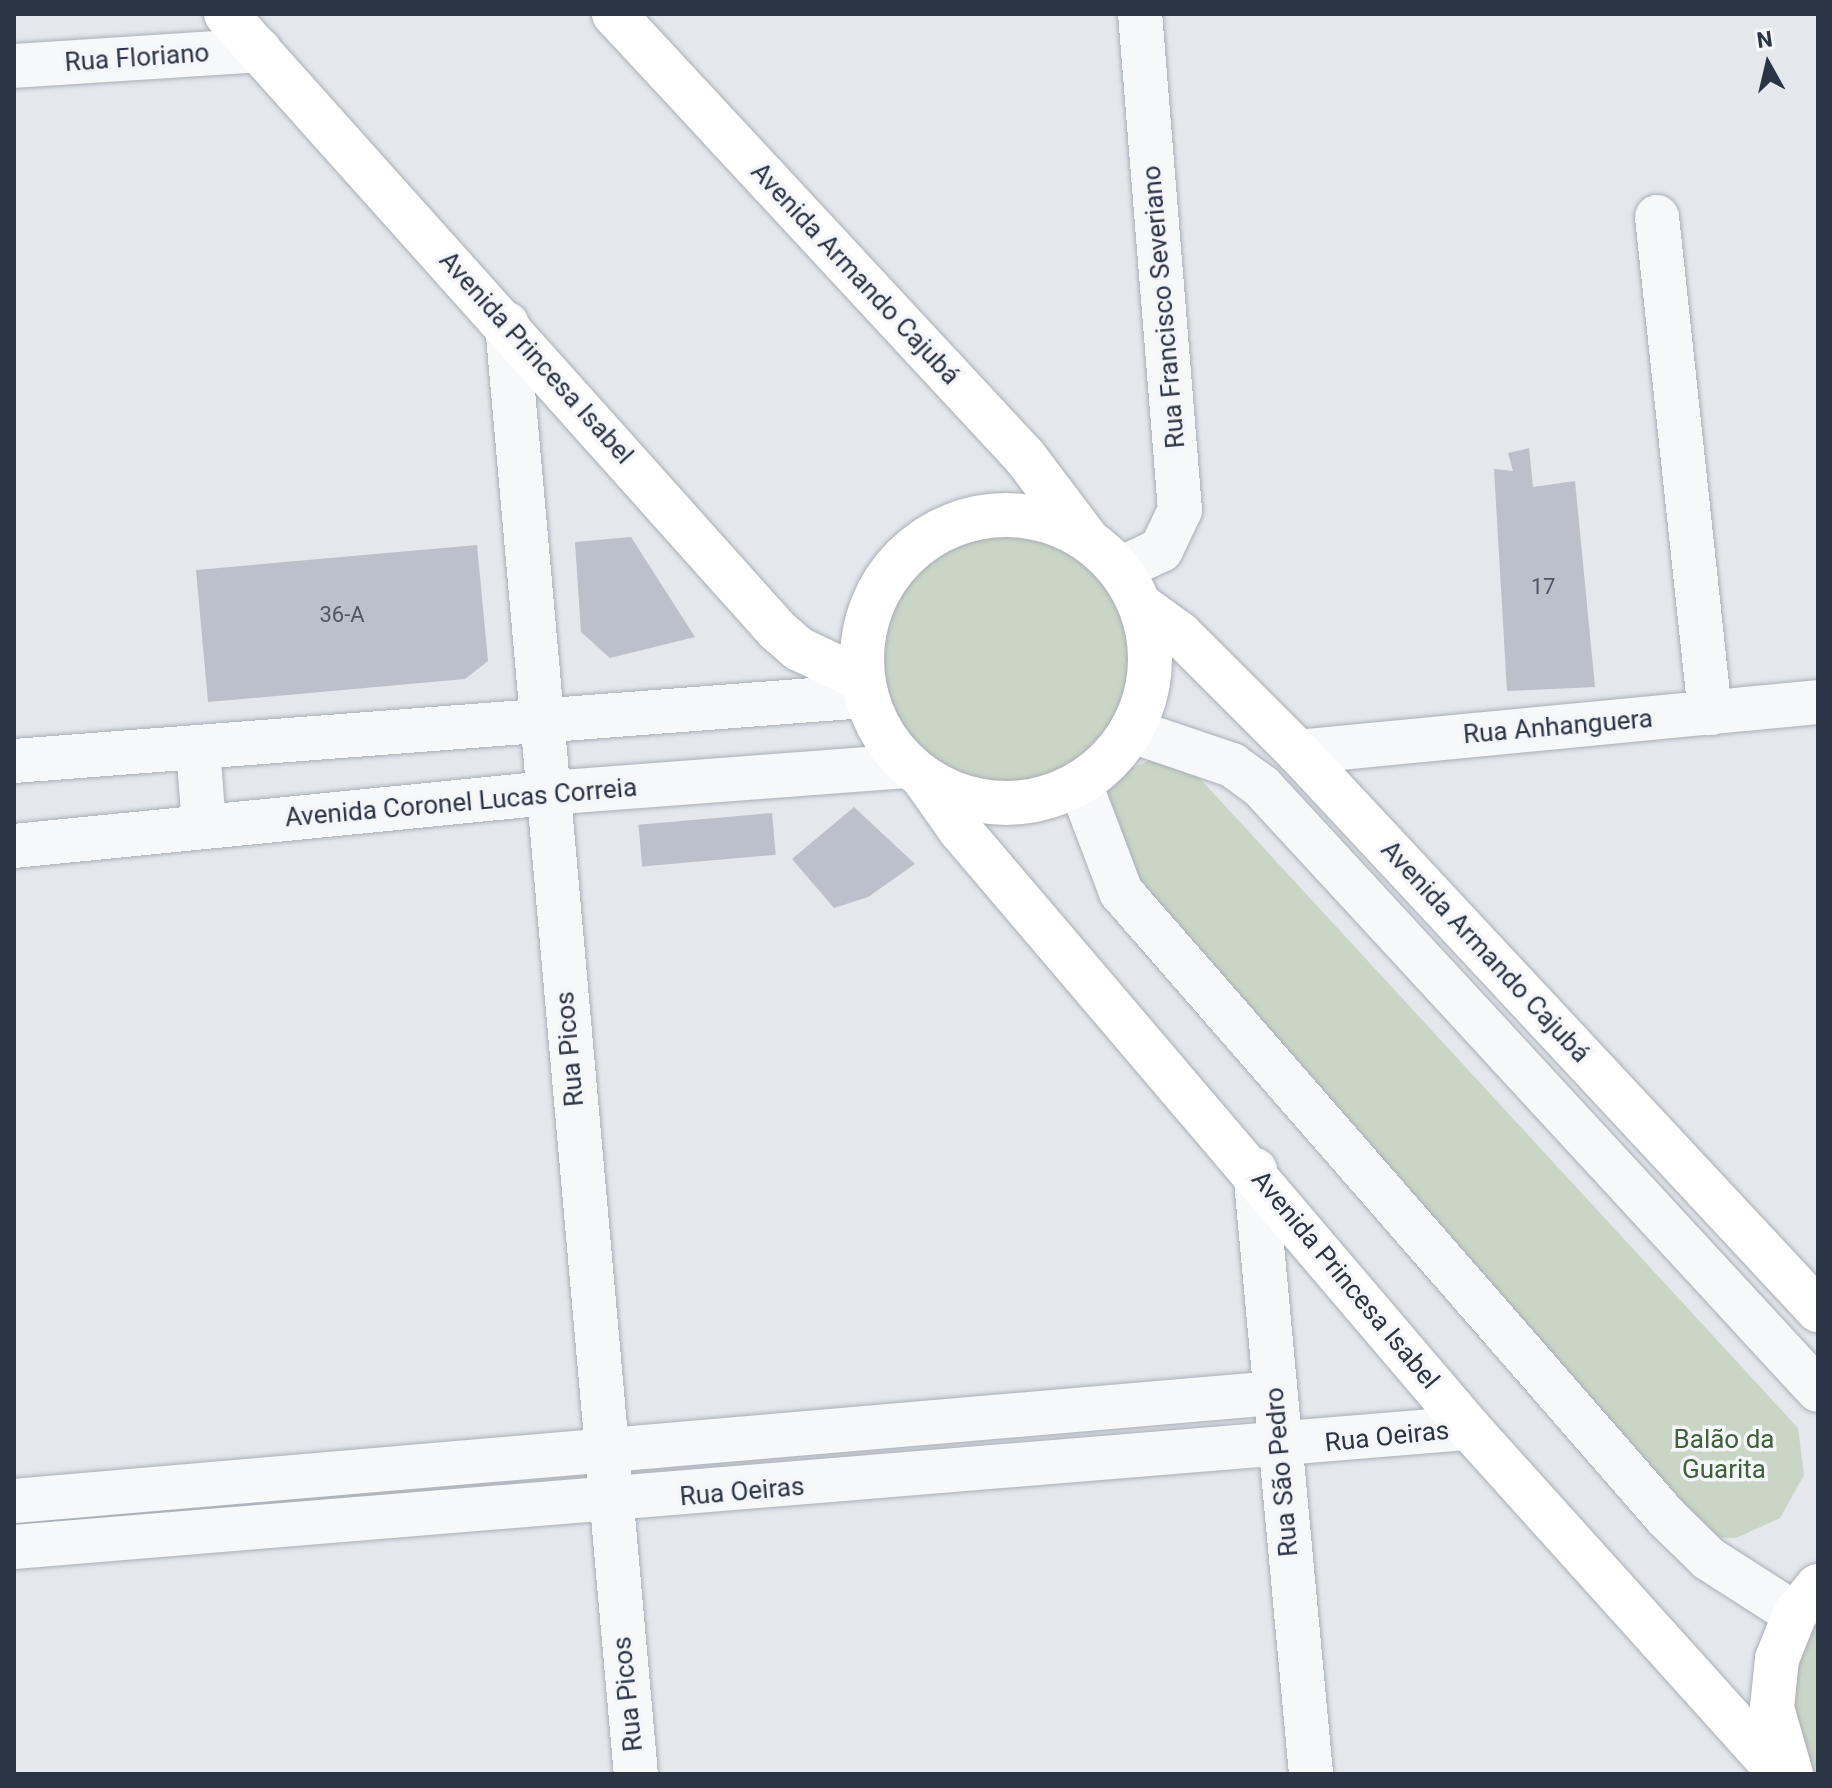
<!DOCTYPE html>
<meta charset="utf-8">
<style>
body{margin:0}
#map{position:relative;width:1832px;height:1788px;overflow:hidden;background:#e4e7ec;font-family:Roboto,sans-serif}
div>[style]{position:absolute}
.green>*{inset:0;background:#c9d6c5}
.round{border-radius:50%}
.building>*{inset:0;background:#bbc0ca;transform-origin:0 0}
.roads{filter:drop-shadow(0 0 2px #a9aeb7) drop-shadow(0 0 2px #a9aeb7)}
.minor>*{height:44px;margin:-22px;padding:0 22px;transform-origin:22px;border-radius:22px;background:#f7f8fa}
.major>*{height:44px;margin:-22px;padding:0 22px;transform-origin:22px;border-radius:22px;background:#fff}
.major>.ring{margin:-22px;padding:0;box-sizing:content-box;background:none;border:44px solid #fff;border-radius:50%}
span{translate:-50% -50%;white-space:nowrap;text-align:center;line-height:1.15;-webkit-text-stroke:7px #f4f6f9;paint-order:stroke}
.number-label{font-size:22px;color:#4f5766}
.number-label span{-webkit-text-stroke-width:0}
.street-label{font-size:26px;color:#2b3445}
.park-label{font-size:26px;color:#3f6138}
.frame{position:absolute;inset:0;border:16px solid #2b3445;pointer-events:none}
.north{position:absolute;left:1728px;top:24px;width:80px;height:80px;-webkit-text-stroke:6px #f4f6f9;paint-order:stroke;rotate:352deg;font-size:22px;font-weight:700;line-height:32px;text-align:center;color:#2b3445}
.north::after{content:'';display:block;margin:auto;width:28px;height:36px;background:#2b3445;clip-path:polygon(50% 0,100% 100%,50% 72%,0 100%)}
</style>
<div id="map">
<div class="green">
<div class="round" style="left:875px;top:531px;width:260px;height:260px"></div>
<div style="clip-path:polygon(1151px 760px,1192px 770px,1798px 1428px,1804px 1475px,1780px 1518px,1736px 1538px,1711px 1537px,1097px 854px,1099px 793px,1112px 776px)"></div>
<div style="clip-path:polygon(1818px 1597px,1818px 1774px,1797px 1774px,1783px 1660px)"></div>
</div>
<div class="building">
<div style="clip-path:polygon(1529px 448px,1533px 487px,1575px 481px,1595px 687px,1507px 691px,1494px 469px,1513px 471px,1508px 453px)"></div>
<div style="clip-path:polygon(631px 537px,695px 637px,610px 658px,581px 632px,575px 542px)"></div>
<div style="clip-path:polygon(477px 545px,488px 661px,465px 679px,208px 702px,196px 570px)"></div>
<div style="clip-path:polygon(854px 807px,915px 864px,868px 897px,834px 908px,792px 859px)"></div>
<div style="left:772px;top:813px;width:42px;height:134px;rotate:85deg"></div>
</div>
<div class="roads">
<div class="minor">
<div style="left:14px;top:66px;width:246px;rotate:-3.7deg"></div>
<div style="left:1657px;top:217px;width:499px;rotate:83.9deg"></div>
<div style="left:507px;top:324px;width:1456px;rotate:84.92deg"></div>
<div style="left:1120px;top:569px;width:45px;rotate:-24.9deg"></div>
<div style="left:1161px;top:550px;width:44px;rotate:-64.6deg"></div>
<div style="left:1180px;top:510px;width:498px;rotate:-94.6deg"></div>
<div style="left:1132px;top:731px;width:106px;rotate:18.8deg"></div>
<div style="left:1232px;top:765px;width:37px;rotate:36deg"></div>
<div style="left:1262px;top:787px;width:820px;rotate:47.32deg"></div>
<div style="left:198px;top:747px;width:80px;rotate:85.7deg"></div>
<div style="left:1298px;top:752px;width:522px;rotate:-5.49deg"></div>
<div style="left:14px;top:761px;width:853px;rotate:-4.37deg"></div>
<div style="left:1080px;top:784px;width:116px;rotate:69.2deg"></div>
<div style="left:1121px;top:892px;width:829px;rotate:48.91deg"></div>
<div style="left:1666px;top:1517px;width:60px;rotate:44.3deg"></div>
<div style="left:1709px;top:1559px;width:102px;rotate:32.6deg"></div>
<div style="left:14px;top:846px;width:537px;rotate:-5.67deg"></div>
<div style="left:548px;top:793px;width:361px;rotate:-4.3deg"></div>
<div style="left:1255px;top:1170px;width:607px;rotate:84.7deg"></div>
<div style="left:14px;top:1501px;width:1266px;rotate:-4.9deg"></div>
<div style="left:14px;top:1547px;width:1460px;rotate:-4.68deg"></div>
</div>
<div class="major">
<div style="left:226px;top:14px;width:826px;rotate:48.19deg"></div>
<div style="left:777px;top:630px;width:29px;rotate:41deg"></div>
<div style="left:799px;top:649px;width:70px;rotate:25.5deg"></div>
<div style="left:614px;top:14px;width:604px;rotate:47.15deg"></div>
<div style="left:1025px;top:457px;width:103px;rotate:52.9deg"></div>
<div class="ring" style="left:862px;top:515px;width:244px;height:244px"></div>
<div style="left:1140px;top:605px;width:49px;rotate:35.9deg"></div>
<div style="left:1180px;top:634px;width:167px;rotate:45deg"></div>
<div style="left:1298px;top:752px;width:763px;rotate:47.02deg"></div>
<div style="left:922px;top:776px;width:67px;rotate:54.7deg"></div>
<div style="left:961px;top:831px;width:784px;rotate:49.6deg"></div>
<div style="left:1469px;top:1428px;width:466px;rotate:48deg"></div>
<div style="left:1791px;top:1774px;width:69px;rotate:-106.1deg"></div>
<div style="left:1772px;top:1708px;width:49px;rotate:-84.2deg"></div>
<div style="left:1777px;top:1659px;width:48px;rotate:-68.2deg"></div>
<div style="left:1795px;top:1614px;width:36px;rotate:-51deg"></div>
</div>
</div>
<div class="number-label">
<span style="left:1543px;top:587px">17</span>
<span style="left:342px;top:615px">36-A</span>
</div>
<div class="street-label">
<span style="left:137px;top:58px;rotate:-4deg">Rua Floriano</span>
<span style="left:855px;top:274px;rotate:47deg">Avenida Armando Cajubá</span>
<span style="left:1164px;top:307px;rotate:-95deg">Rua Francisco Severiano</span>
<span style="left:536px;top:358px;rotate:48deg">Avenida Princesa Isabel</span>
<span style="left:1558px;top:727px;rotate:-5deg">Rua Anhanguera</span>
<span style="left:461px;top:803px;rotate:-5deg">Avenida Coronel Lucas Correia</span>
<span style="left:1485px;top:952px;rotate:47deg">Avenida Armando Cajubá</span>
<span style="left:570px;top:1049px;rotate:-95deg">Rua Picos</span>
<span style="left:1345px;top:1280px;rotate:50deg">Avenida Princesa Isabel</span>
<span style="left:1387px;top:1437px;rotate:-6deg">Rua Oeiras</span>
<span style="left:1282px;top:1472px;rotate:-95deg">Rua São Pedro</span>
<span style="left:742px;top:1492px;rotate:-5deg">Rua Oeiras</span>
<span style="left:628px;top:1694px;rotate:-96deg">Rua Picos</span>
</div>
<div class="park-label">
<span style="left:1724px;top:1455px">Balão da<br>Guarita</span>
</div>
<div class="frame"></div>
<div class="north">N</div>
</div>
